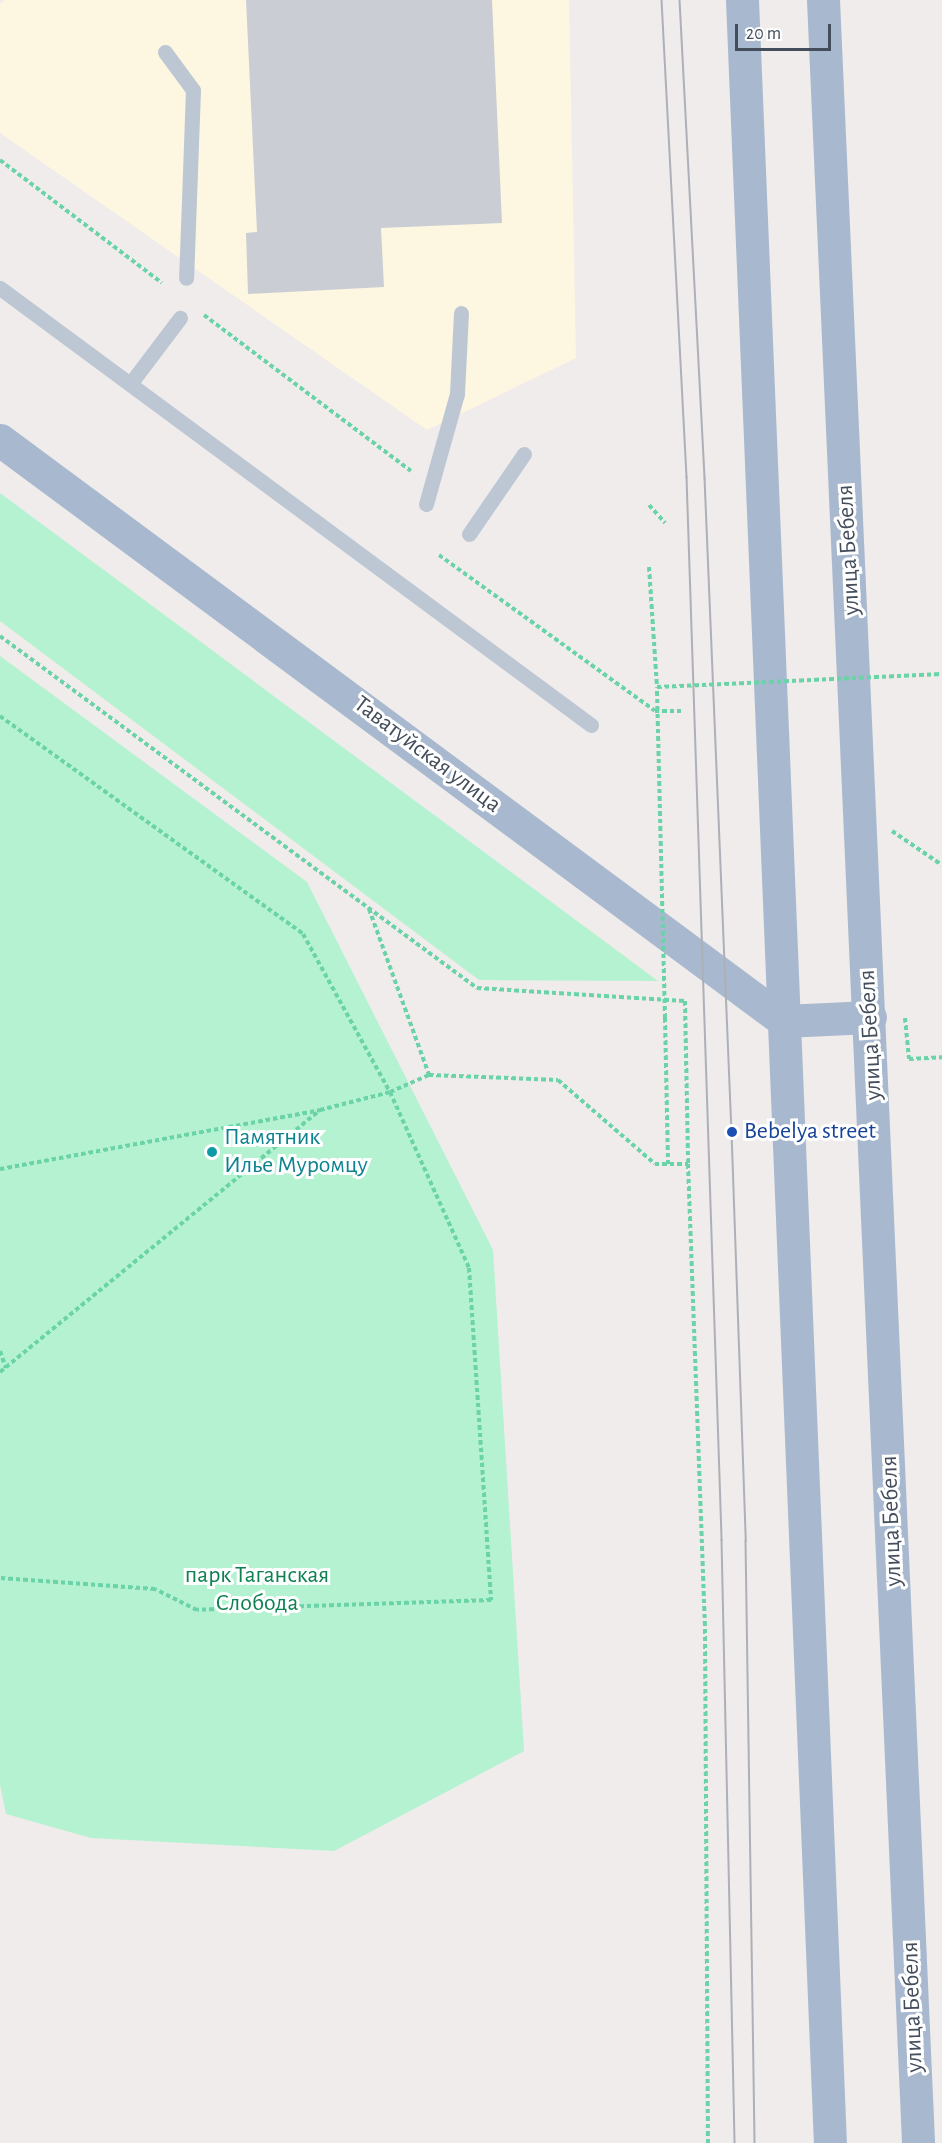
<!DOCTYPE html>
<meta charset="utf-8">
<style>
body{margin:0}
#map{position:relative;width:942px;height:2143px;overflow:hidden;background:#efeceb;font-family:"Alegreya Sans",sans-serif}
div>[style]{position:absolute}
.commercial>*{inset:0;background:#fdf7e1}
.green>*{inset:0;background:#b4f2d1}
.building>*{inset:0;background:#cacdd4}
.path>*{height:4px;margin-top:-2px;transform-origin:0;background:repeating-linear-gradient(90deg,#6ad3a7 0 4.5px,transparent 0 7.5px)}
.lane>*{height:15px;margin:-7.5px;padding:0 7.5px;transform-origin:7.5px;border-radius:7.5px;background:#bdc7d3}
.primary>*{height:33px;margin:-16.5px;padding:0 16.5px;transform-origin:16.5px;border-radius:16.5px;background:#a8b8ce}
.tram>*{height:1.5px;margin:-0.75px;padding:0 0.75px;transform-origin:0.75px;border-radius:0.75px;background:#adb0b7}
.path-bridge>*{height:4px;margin-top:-2px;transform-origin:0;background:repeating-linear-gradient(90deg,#6ad3a7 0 4.5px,transparent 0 7.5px)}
.dots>*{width:16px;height:16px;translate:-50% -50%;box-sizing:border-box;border:3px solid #fff;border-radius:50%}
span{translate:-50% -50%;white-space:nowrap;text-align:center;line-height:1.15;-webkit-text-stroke:6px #fff;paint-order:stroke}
.street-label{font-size:24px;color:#434d5b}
.transit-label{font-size:24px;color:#164399}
.left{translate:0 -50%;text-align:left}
.culture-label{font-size:24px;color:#0d838f}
.park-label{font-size:24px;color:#0e8151}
.scale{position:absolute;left:735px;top:24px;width:96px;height:27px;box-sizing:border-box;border:3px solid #434d5b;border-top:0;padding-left:8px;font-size:18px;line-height:21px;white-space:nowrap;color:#434d5b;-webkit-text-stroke:4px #fff;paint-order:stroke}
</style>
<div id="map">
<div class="commercial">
<div style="clip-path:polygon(5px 0,569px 0,576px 358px,427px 430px,0 133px,0 4px)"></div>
</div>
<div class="green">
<div style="clip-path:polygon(0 493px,658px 981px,479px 980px,0 621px)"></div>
<div style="clip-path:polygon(0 656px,307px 882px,493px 1250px,524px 1751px,334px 1851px,91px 1838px,6px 1814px,0 1785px)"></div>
</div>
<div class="building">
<div style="clip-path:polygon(246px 0,492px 0,502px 223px,381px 228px,384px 287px,248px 294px,246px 233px,257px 232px)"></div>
</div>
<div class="path">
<div style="left:0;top:160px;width:203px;rotate:37.2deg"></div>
<div style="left:204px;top:315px;width:259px;rotate:37deg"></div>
<div style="left:649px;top:505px;width:24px;rotate:48deg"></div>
<div style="left:439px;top:555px;width:266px;rotate:35.8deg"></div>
<div style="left:655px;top:711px;width:26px"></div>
<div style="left:649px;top:567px;width:120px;rotate:86.2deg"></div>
<div style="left:0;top:636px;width:593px;rotate:36.43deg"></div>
<div style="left:477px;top:988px;width:208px;rotate:3.6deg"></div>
<div style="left:685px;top:1001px;width:163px;rotate:88.9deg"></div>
<div style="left:0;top:716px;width:373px;rotate:35.7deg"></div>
<div style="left:303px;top:934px;width:180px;rotate:61.2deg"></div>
<div style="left:390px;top:1092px;width:193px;rotate:65.8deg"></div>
<div style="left:469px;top:1268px;width:333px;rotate:86.2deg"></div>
<div style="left:491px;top:1600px;width:294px;rotate:178.1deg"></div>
<div style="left:197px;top:1610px;width:47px;rotate:-153.4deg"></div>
<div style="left:155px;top:1589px;width:155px;rotate:-175.9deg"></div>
<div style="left:892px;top:831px;width:60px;rotate:34.2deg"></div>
<div style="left:369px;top:909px;width:177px;rotate:70.1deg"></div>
<div style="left:429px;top:1075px;width:129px;rotate:2.2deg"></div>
<div style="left:558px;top:1080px;width:128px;rotate:40.9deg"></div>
<div style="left:655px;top:1164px;width:33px"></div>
<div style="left:688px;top:1164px;width:465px;rotate:87.9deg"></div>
<div style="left:705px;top:1629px;width:514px;rotate:89.67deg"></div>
<div style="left:665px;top:1018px;width:146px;rotate:88.8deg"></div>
<div style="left:905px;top:1018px;width:41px;rotate:84.4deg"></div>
<div style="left:909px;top:1059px;width:33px;rotate:-3deg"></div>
<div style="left:0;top:1169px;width:325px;rotate:-10.4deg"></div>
<div style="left:320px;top:1110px;width:72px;rotate:-14.4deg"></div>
<div style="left:390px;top:1092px;width:43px;rotate:-23.6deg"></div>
<div style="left:0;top:1351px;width:18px;rotate:71deg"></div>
<div style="left:0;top:1372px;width:414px;rotate:-39.3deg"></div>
</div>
<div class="lane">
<div style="left:165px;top:52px;width:47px;rotate:53.6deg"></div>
<div style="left:193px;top:90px;width:188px;rotate:92.1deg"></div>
<div style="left:0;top:288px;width:735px;rotate:36.48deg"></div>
<div style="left:130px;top:384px;width:83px;rotate:-52.9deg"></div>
<div style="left:426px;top:504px;width:114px;rotate:-74.3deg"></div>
<div style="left:457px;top:394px;width:81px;rotate:-87.2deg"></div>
<div style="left:469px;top:534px;width:97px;rotate:-55.5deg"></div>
</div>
<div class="primary">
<div style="left:742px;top:0;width:2145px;rotate:87.65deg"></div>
<div style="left:823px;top:0;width:2145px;rotate:87.46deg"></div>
<div style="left:0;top:440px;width:976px;rotate:36.54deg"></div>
<div style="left:784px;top:1021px;width:86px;rotate:-2.7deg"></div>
</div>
<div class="tram">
<div style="left:662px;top:0;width:478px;rotate:87deg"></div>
<div style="left:687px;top:477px;width:1064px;rotate:88.11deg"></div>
<div style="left:722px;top:1540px;width:603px;rotate:88.76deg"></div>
<div style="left:680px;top:0;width:479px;rotate:87deg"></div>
<div style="left:705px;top:478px;width:655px;rotate:87.64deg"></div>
<div style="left:732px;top:1132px;width:409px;rotate:88deg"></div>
<div style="left:746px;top:1541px;width:602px;rotate:89.14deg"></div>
</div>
<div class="path-bridge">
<div style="left:665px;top:1018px;width:331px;rotate:-91.4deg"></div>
<div style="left:657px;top:687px;width:285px;rotate:-2.6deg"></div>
</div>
<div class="dots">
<div style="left:732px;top:1132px;background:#1a4fb4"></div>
<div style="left:212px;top:1152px;background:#0f9aa8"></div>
</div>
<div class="street-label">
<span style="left:849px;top:550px;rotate:-93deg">улица Бебеля</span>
<span style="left:427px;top:755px;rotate:37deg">Таватуйская улица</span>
<span style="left:871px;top:1035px;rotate:-93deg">улица Бебеля</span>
<span style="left:892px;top:1521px;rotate:-92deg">улица Бебеля</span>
<span style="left:913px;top:2007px;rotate:-92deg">улица Бебеля</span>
</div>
<div class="transit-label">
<span class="left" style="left:744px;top:1132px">Bebelya street</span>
</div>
<div class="culture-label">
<span class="left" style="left:224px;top:1152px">Памятник<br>Илье Муромцу</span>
</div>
<div class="park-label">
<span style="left:257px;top:1590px">парк Таганская<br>Слобода</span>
</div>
<div class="scale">20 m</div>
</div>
